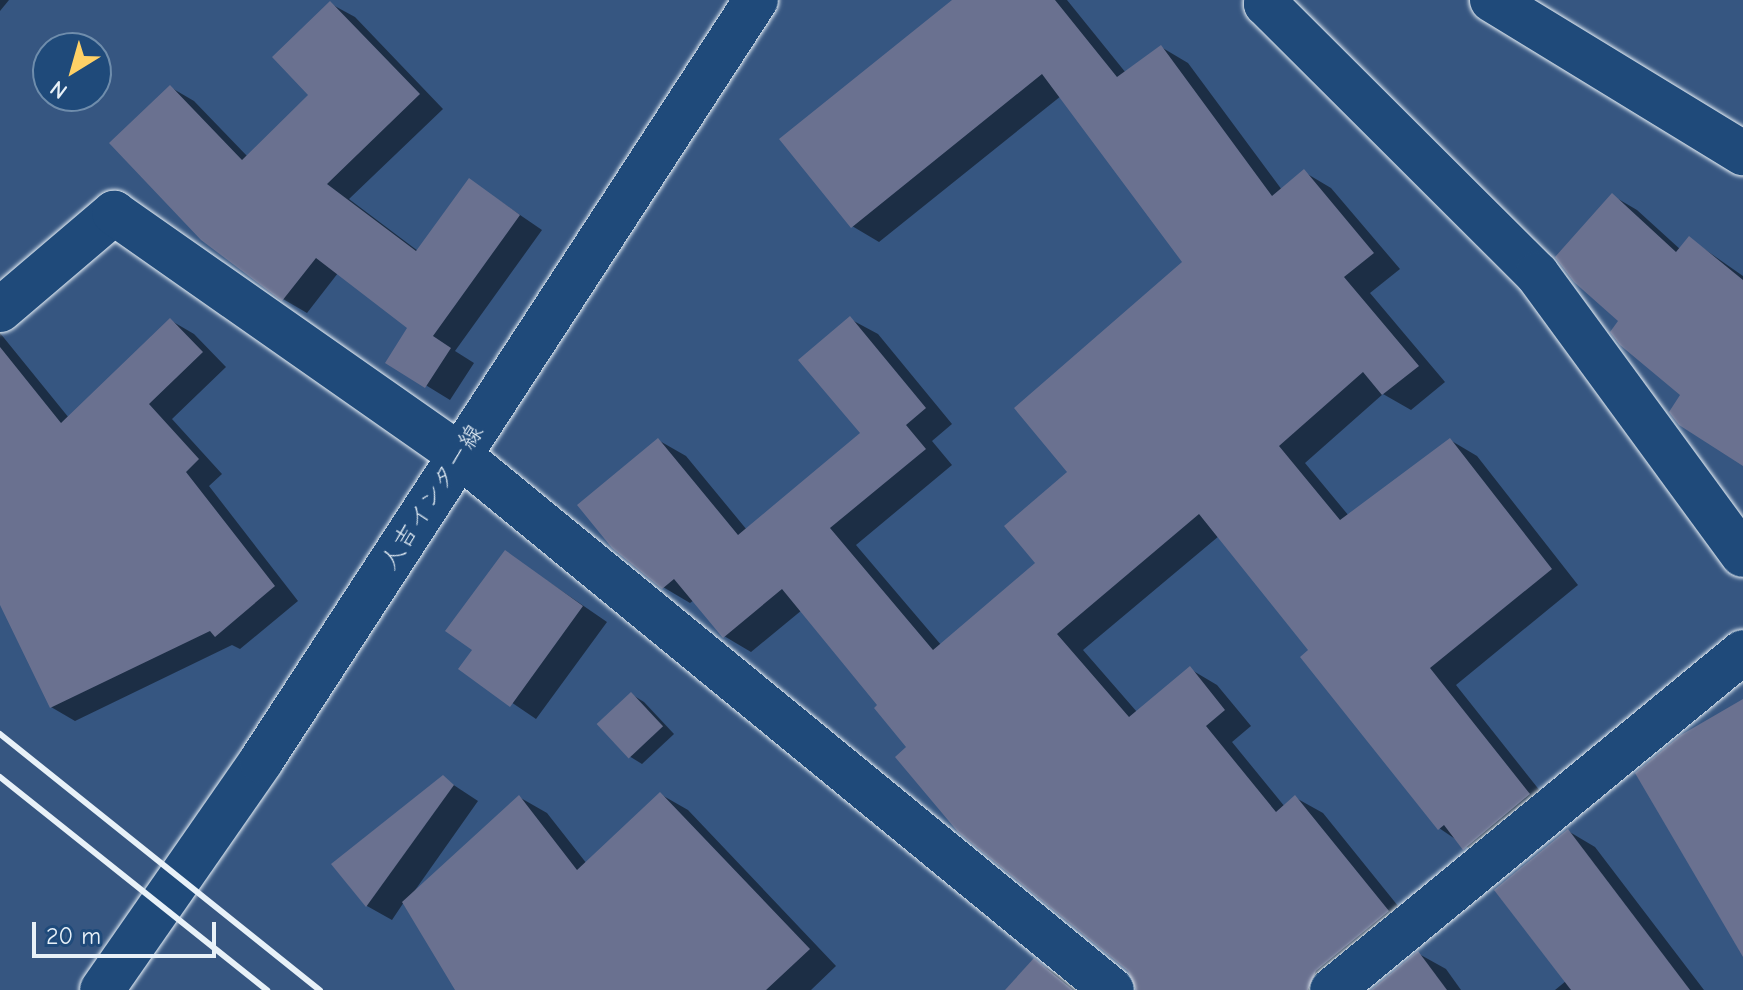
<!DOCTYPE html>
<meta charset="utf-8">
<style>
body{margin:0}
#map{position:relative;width:1743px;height:990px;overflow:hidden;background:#365681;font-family:"Comic Neue","Klee One",sans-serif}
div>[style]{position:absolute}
.shadow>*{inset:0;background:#0007}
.building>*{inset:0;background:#6a7190;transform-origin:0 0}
.roads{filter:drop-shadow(0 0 2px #e8f1f8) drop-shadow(0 0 2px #e8f1f8)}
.street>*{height:44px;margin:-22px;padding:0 22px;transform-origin:22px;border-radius:22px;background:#1f4a7a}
.secondary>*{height:44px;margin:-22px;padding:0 22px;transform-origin:22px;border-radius:22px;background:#1f4a7a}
.primary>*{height:44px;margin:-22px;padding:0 22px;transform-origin:22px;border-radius:22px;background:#1f4a7a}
.rail>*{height:6px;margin:-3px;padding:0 3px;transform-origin:3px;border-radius:3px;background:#e8f1f8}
span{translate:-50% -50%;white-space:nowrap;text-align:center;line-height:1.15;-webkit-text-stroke:6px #1f4a7a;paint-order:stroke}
.street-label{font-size:24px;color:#e8f1f8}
.north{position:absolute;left:32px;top:32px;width:80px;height:80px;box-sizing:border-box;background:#1f4a7a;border:2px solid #6f8dac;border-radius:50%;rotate:217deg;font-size:22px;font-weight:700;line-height:32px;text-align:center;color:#e8f1f8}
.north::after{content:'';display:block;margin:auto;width:28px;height:36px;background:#ffd166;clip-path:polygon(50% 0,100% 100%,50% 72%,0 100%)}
.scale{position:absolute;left:32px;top:922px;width:184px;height:36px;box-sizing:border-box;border:4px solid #e8f1f8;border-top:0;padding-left:10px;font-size:24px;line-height:28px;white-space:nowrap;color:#e8f1f8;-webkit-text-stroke:6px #1f4a7a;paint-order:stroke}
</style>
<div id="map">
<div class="shadow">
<div style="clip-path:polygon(0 0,9px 0,0 11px)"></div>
<div style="clip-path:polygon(955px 0,1067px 0,1126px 73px,1161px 47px,1188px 63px,1282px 190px,1304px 172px,1331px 188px,1400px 269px,1370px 293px,1445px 382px,1411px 410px,1383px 394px,1305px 463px,1349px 516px,1450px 440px,1477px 456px,1578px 585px,1456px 685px,1556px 811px,1492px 864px,1439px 828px,1311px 651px,1219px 536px,1083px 650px,1137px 712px,1190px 669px,1217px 685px,1251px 726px,1232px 742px,1285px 807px,1296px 798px,1323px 813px,1415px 927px,1343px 990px,1138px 990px,1129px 969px,909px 748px,880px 706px,802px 610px,751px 652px,724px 636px,694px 600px,690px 603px,663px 587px,658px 440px,686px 456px,747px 530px,863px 434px,850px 319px,878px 334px,952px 424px,932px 441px,952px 465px,856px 545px,942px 646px,1038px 563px,1070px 472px,1185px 262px,1061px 96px,879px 242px,852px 226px)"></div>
<div style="clip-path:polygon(331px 4px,355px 17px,443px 109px,349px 199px,418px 251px,469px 180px,542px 230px,455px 351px,474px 363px,450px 400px,388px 362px,410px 327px,338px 273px,307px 313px,283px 299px,170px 87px,194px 101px,248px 157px,311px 95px)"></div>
<div style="clip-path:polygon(1613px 196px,1637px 210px,1681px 250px,1690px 239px,1743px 276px,1743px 464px,1683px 394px)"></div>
<div style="clip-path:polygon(170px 320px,194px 334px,226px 367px,172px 419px,222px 474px,209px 486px,298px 601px,240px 649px,232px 645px,75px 721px,51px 707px,0 601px,0 333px,69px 418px)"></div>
<div style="clip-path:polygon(505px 552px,607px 622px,536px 719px,461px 668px,475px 649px)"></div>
<div style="clip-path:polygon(631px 694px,644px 702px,674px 734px,642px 764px,629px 756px)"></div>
<div style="clip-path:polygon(443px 778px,478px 801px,411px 896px,519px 797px,547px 813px,587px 864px,660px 794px,688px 810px,836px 966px,811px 990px,457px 990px,404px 902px,392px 920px,367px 906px,334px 865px)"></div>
<div style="clip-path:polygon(1568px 831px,1595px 847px,1704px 990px,1555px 990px,1566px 981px)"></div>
<div style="clip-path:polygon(1419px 954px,1446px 969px,1461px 990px,1374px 990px)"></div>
<div style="clip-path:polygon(1034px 961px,1061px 976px,1079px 990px,1007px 990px)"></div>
</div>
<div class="building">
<div style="clip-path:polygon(952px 0,1055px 0,1117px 77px,1161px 45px,1272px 196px,1304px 169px,1374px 253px,1344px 277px,1419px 366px,1382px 395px,1363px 372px,1279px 446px,1340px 520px,1450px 438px,1552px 569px,1430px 668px,1530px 794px,1463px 850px,1444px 825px,1438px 830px,1300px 657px,1308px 650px,1199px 514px,1057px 634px,1129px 717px,1190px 666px,1225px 710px,1206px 726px,1276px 812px,1295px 795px,1389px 911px,1316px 971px,1308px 990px,1136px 990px,1128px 971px,958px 832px,895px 757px,906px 747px,874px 708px,877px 705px,782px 589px,723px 638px,674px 579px,662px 589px,612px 548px,577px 505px,658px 438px,738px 535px,860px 433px,798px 360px,850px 316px,926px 408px,906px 425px,926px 449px,830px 528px,933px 650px,1035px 563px,1004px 526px,1067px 472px,1014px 408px,1182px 262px,1042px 74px,851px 228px,779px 139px)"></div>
<div style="clip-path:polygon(330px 1px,420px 94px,327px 184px,416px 251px,469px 178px,520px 215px,433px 336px,451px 348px,425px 388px,385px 363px,407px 328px,316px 258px,282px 301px,201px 240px,109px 143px,170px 85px,242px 160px,308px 95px,272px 57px)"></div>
<div style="clip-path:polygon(1612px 193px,1676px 252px,1689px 236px,1743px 280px,1743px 466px,1679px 425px,1669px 412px,1680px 395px,1620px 345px,1610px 332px,1618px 321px,1574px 282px,1555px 257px)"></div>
<div style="clip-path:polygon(170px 318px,203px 352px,149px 404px,199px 459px,186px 472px,275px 586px,215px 637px,210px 631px,50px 708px,0 605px,0 347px,61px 423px)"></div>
<div style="clip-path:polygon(505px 550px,583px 606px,510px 707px,458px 669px,472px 650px,445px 631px)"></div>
<div style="left:631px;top:692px;width:47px;height:47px;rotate:47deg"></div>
<div style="clip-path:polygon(1743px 699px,1743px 957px,1635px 773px,1681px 735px)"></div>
<div style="clip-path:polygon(443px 775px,454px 785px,366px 907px,331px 864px)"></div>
<div style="clip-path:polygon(660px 792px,810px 949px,766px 990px,455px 990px,402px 902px,519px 795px,577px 870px)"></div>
<div style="clip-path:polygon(1568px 829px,1690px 990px,1571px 990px,1494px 890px)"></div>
<div style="clip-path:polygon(1418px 951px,1447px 990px,1371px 990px)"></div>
<div style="clip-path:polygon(1034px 958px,1073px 990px,1005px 990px)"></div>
</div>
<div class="roads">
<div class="street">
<div style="left:1269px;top:0;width:5px;rotate:127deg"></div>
<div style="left:1266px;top:4px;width:383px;rotate:44.9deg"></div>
<div style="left:1537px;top:274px;width:348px;rotate:53.8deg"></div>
<div style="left:0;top:310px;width:150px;rotate:-40.4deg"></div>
<div style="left:114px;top:213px;width:421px;rotate:35deg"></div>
<div style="left:459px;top:455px;width:844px;rotate:39.33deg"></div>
<div style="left:1332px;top:990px;width:532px;rotate:-39.43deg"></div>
</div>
<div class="secondary">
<div style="left:1492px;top:0;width:294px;rotate:31.4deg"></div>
</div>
<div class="primary">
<div style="left:102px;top:990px;width:279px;rotate:-55.2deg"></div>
<div style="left:261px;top:761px;width:908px;rotate:-56.96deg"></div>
</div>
</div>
<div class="rail">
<div style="left:0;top:734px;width:410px;rotate:38.7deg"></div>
<div style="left:0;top:777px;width:342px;rotate:38.6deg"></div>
</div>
<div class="street-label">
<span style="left:432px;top:497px;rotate:-57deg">人吉インター線</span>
</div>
<div class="north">N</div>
<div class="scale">20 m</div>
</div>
